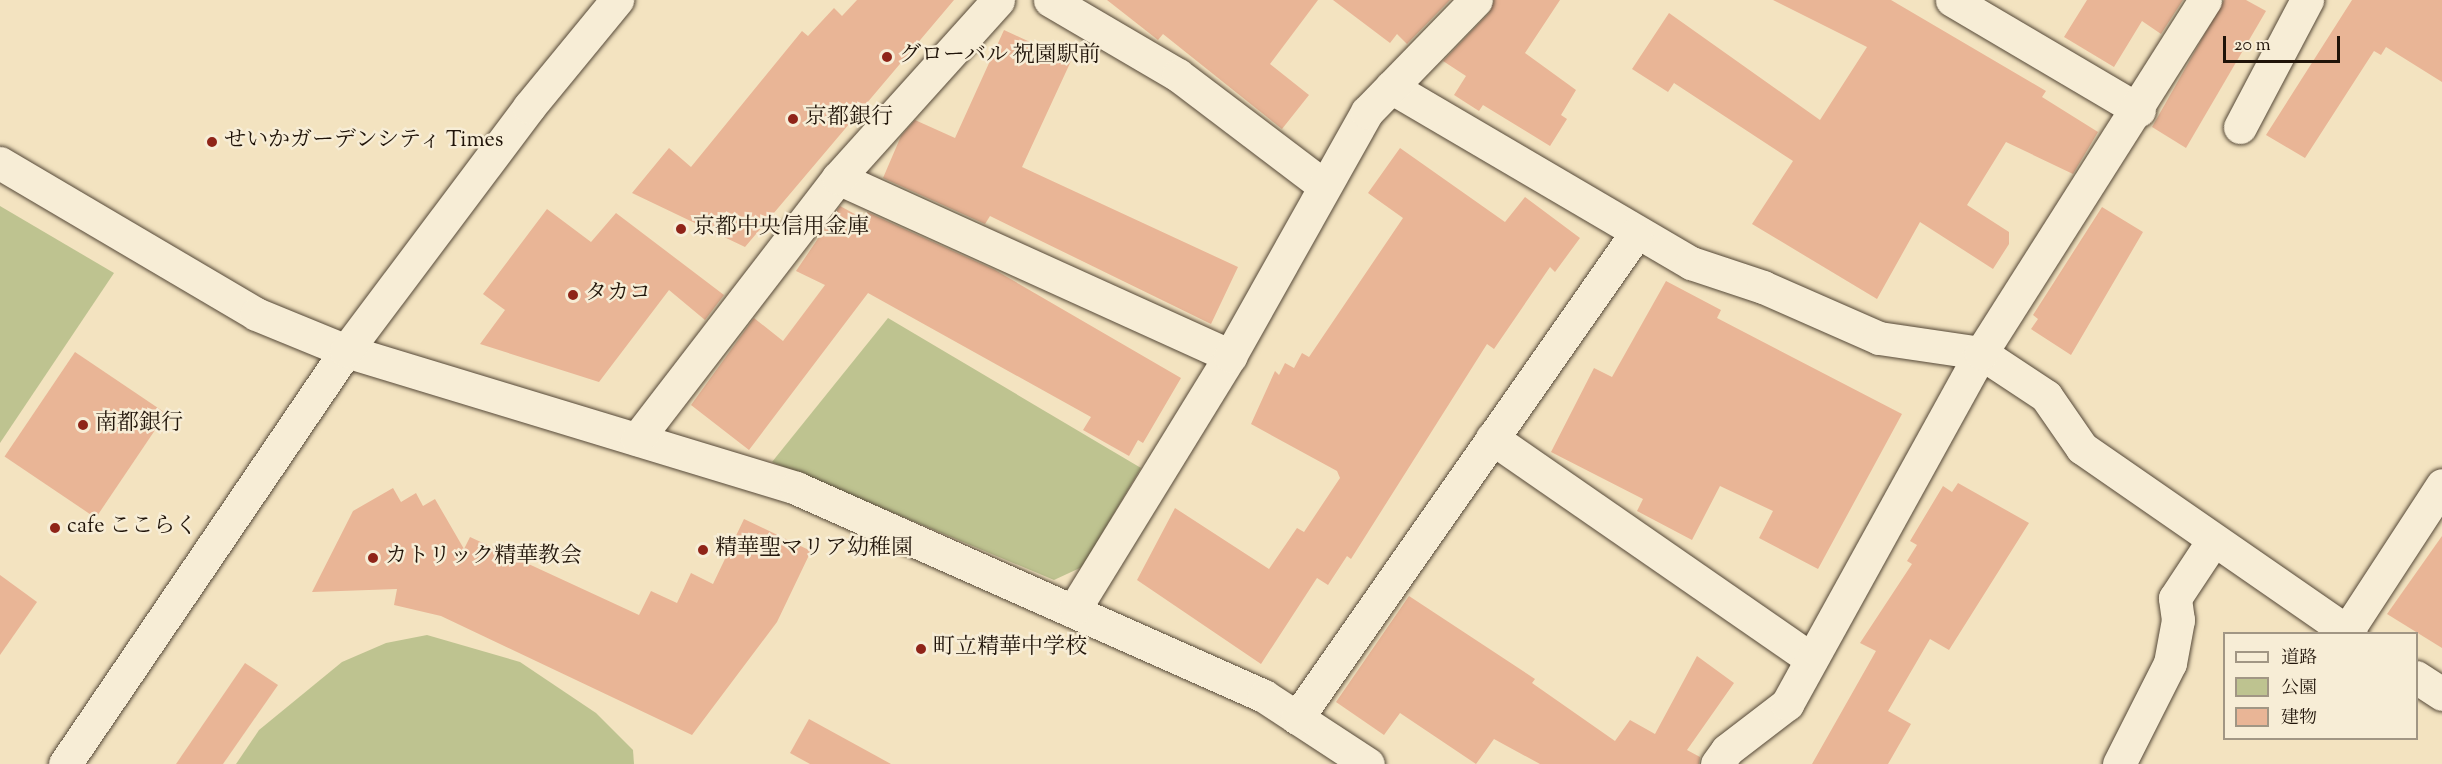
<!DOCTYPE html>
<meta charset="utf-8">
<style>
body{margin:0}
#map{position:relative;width:2442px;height:764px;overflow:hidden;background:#f3e3c0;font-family:"Sorts Mill Goudy","Noto Serif JP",serif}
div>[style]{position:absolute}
.green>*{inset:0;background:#bec390}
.building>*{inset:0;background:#e9b596;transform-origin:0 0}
.roads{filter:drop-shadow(0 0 2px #554837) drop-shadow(0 0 2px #554837)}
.minor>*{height:33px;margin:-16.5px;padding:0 16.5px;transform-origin:16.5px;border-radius:16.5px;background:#f7edd6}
.dots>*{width:16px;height:16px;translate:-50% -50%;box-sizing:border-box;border:3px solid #f7edd6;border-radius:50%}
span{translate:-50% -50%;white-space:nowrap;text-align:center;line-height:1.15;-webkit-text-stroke:5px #f7edd6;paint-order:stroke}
.poi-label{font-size:22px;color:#201409}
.left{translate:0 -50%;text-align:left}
.legend{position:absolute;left:2223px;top:632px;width:195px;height:108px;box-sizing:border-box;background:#f7edd6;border:2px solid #a19684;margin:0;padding:8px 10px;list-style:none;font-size:18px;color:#201409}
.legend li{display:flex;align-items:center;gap:12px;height:30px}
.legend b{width:30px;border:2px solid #a19684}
.scale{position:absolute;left:2223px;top:36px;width:117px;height:27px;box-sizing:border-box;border:3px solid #201409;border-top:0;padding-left:8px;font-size:18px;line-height:21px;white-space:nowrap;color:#201409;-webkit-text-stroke:4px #f7edd6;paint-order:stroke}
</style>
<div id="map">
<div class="green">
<div style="clip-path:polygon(0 206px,114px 273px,0 443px)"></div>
<div style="clip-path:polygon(888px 318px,1141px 468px,1082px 567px,1054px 580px,772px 462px)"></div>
<div style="clip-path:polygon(427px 635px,520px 662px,596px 713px,633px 750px,634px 764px,236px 764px,259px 730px,342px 662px,386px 643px)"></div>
</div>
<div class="building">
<div style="clip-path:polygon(857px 0,954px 0,745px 247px,632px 193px,669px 148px,691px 167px,802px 31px,808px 36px,834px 8px,842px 16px)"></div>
<div style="clip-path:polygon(1107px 0,1318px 0,1270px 64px,1309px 95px,1282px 129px,1163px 34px,1158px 40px)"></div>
<div style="clip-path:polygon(1333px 0,1450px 0,1407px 44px,1397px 34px,1390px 43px)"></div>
<div style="clip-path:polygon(1494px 0,1560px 0,1525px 53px,1576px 90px,1561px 115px,1567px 119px,1550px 146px,1483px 105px,1479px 111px,1454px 95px,1466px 76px,1443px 61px,1489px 13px)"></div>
<div style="clip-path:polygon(1773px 0,1891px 0,2046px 91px,2042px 97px,2098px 132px,2073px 174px,2006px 142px,1967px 205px,2009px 232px,2009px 244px,1993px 269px,1920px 222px,1877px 299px,1752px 224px,1793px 161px,1674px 83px,1668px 92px,1632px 69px,1669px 13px,1820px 120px,1867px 47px)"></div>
<div style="clip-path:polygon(2087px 0,2183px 0,2161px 34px,2142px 21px,2114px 67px,2064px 37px)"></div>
<div style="clip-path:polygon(2224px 0,2246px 0,2266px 11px,2186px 148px,2152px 127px)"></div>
<div style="clip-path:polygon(2352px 0,2442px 0,2442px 82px,2386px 47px,2381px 55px,2374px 51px,2305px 158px,2266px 135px)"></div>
<div style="clip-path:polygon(1004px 30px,1071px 61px,1022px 167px,1238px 267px,1211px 324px,990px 216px,985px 224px,883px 178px,901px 136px,915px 120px,955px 138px)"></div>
<div style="clip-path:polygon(1400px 148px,1505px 222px,1525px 197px,1580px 238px,1555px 272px,1550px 267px,1494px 349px,1487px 344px,1351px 559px,1347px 556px,1328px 585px,1317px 578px,1261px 664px,1137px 580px,1175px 508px,1269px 569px,1297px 528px,1304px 532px,1340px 478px,1337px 471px,1251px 424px,1275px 371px,1279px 375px,1285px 363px,1294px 368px,1302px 353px,1309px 357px,1403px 218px,1368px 193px)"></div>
<div style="clip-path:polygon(840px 206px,864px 219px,867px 212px,995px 270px,1181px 378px,1143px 443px,1138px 440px,1129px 456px,1083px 430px,1091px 417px,868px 293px,749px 450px,691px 405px,754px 318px,783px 341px,825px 285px,796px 271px)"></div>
<div style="clip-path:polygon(2102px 207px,2143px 232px,2071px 355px,2031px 329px,2038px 319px,2033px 315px)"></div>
<div style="clip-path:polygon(547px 209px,591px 242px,616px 213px,724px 295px,705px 320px,669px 290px,599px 382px,480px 344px,505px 310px,483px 294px)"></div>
<div style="clip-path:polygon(1666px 281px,1721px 310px,1717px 318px,1902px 414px,1818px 569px,1759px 538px,1773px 511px,1720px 486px,1692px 540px,1637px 511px,1643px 499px,1551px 452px,1594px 368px,1612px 377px)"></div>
<div style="left:75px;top:352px;width:110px;height:126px;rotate:34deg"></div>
<div style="clip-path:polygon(1958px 483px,2029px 523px,1949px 650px,1930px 639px,1888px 711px,1911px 724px,1888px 764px,1812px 764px,1876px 651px,1860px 643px,1912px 564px,1907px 561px,1917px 545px,1910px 541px,1943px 486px,1952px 492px)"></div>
<div style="clip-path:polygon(393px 488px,401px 502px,416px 493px,423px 506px,435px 499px,464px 549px,470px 537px,639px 615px,651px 591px,677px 603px,691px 573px,713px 584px,744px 519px,811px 551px,777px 622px,692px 735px,441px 616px,394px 605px,397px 589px,312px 592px,353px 511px)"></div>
<div style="clip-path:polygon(2442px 536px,2442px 648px,2387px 614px)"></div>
<div style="clip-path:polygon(0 575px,37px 602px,0 655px)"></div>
<div style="clip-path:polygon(1409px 596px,1535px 679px,1532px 683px,1615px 741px,1630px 720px,1655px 734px,1697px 656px,1734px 683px,1687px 750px,1700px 757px,1699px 764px,1540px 764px,1494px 739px,1476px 764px,1400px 713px,1384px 735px,1336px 702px)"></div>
<div style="clip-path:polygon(245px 663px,278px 685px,223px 764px,176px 764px)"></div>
<div style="clip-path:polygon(809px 719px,891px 764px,810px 764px,790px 753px)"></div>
</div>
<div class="roads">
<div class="minor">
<div style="left:1050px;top:0;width:148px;rotate:30.4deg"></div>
<div style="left:1178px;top:75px;width:182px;rotate:37.2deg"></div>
<div style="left:1952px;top:0;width:217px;rotate:30.5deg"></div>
<div style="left:1391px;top:87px;width:348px;rotate:30.4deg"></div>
<div style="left:1691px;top:263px;width:76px;rotate:18.4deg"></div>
<div style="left:1763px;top:287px;width:127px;rotate:23.7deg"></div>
<div style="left:1879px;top:338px;width:103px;rotate:8.4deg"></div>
<div style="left:1981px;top:353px;width:78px;rotate:33.5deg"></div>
<div style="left:2046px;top:396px;width:63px;rotate:55.3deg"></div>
<div style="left:2082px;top:448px;width:327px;rotate:34.7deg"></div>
<div style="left:2240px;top:127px;width:144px;rotate:-62.2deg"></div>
<div style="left:0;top:163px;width:297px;rotate:30.5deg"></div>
<div style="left:256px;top:314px;width:97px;rotate:22.3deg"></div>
<div style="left:346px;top:351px;width:470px;rotate:16.9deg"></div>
<div style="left:796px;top:488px;width:512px;rotate:23.96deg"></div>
<div style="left:1264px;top:696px;width:124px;rotate:33.2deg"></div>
<div style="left:838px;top:178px;width:431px;rotate:24.4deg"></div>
<div style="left:1492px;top:438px;width:388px;rotate:34.7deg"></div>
<div style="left:637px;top:439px;width:329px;rotate:-52.4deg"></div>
<div style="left:838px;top:178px;width:239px;rotate:-48deg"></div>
<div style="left:1075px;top:608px;width:296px;rotate:-58.4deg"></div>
<div style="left:1230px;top:356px;width:280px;rotate:-60.7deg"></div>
<div style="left:1367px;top:112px;width:156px;rotate:-45.8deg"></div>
<div style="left:2347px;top:631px;width:174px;rotate:-56.9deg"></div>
<div style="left:2416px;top:677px;width:31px;rotate:33deg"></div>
<div style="left:1297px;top:718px;width:590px;rotate:-55.02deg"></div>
<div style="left:65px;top:764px;width:500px;rotate:-55.8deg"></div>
<div style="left:346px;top:351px;width:305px;rotate:-53.1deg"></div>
<div style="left:529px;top:107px;width:139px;rotate:-50.6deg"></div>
<div style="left:1717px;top:764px;width:17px;rotate:-54deg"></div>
<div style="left:1727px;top:750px;width:76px;rotate:-37.5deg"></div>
<div style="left:1787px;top:704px;width:401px;rotate:-61.1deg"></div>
<div style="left:1981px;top:353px;width:418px;rotate:-57.6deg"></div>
<div style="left:2119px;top:764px;width:113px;rotate:-63.2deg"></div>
<div style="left:2170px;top:663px;width:44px;rotate:-79.5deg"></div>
<div style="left:2178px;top:620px;width:22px;rotate:-98deg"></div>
<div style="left:2175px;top:598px;width:67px;rotate:-56.5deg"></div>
</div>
</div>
<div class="dots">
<div style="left:887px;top:57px;background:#8f2418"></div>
<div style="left:793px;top:119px;background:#8f2418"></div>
<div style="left:212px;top:142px;background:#8f2418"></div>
<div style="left:681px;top:229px;background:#8f2418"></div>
<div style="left:573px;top:295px;background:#8f2418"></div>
<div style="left:83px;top:425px;background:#8f2418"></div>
<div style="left:55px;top:528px;background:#8f2418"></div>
<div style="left:703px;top:550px;background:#8f2418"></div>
<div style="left:373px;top:558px;background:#8f2418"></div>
<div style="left:921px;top:649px;background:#8f2418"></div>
</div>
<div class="poi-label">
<span class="left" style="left:899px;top:57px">グローバル 祝園駅前</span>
<span class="left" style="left:805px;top:119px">京都銀行</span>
<span class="left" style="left:224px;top:142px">せいかガーデンシティ Times</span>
<span class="left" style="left:693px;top:229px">京都中央信用金庫</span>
<span class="left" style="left:585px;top:295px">タカコ</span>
<span class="left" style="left:95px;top:425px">南都銀行</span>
<span class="left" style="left:67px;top:528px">cafe ここらく</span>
<span class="left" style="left:715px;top:550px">精華聖マリア幼稚園</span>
<span class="left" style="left:385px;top:558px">カトリック精華教会</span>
<span class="left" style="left:933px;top:649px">町立精華中学校</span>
</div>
<ul class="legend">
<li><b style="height:8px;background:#f7edd6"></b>道路</li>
<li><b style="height:16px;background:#bec390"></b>公園</li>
<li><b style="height:16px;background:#e9b596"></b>建物</li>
</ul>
<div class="scale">20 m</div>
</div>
